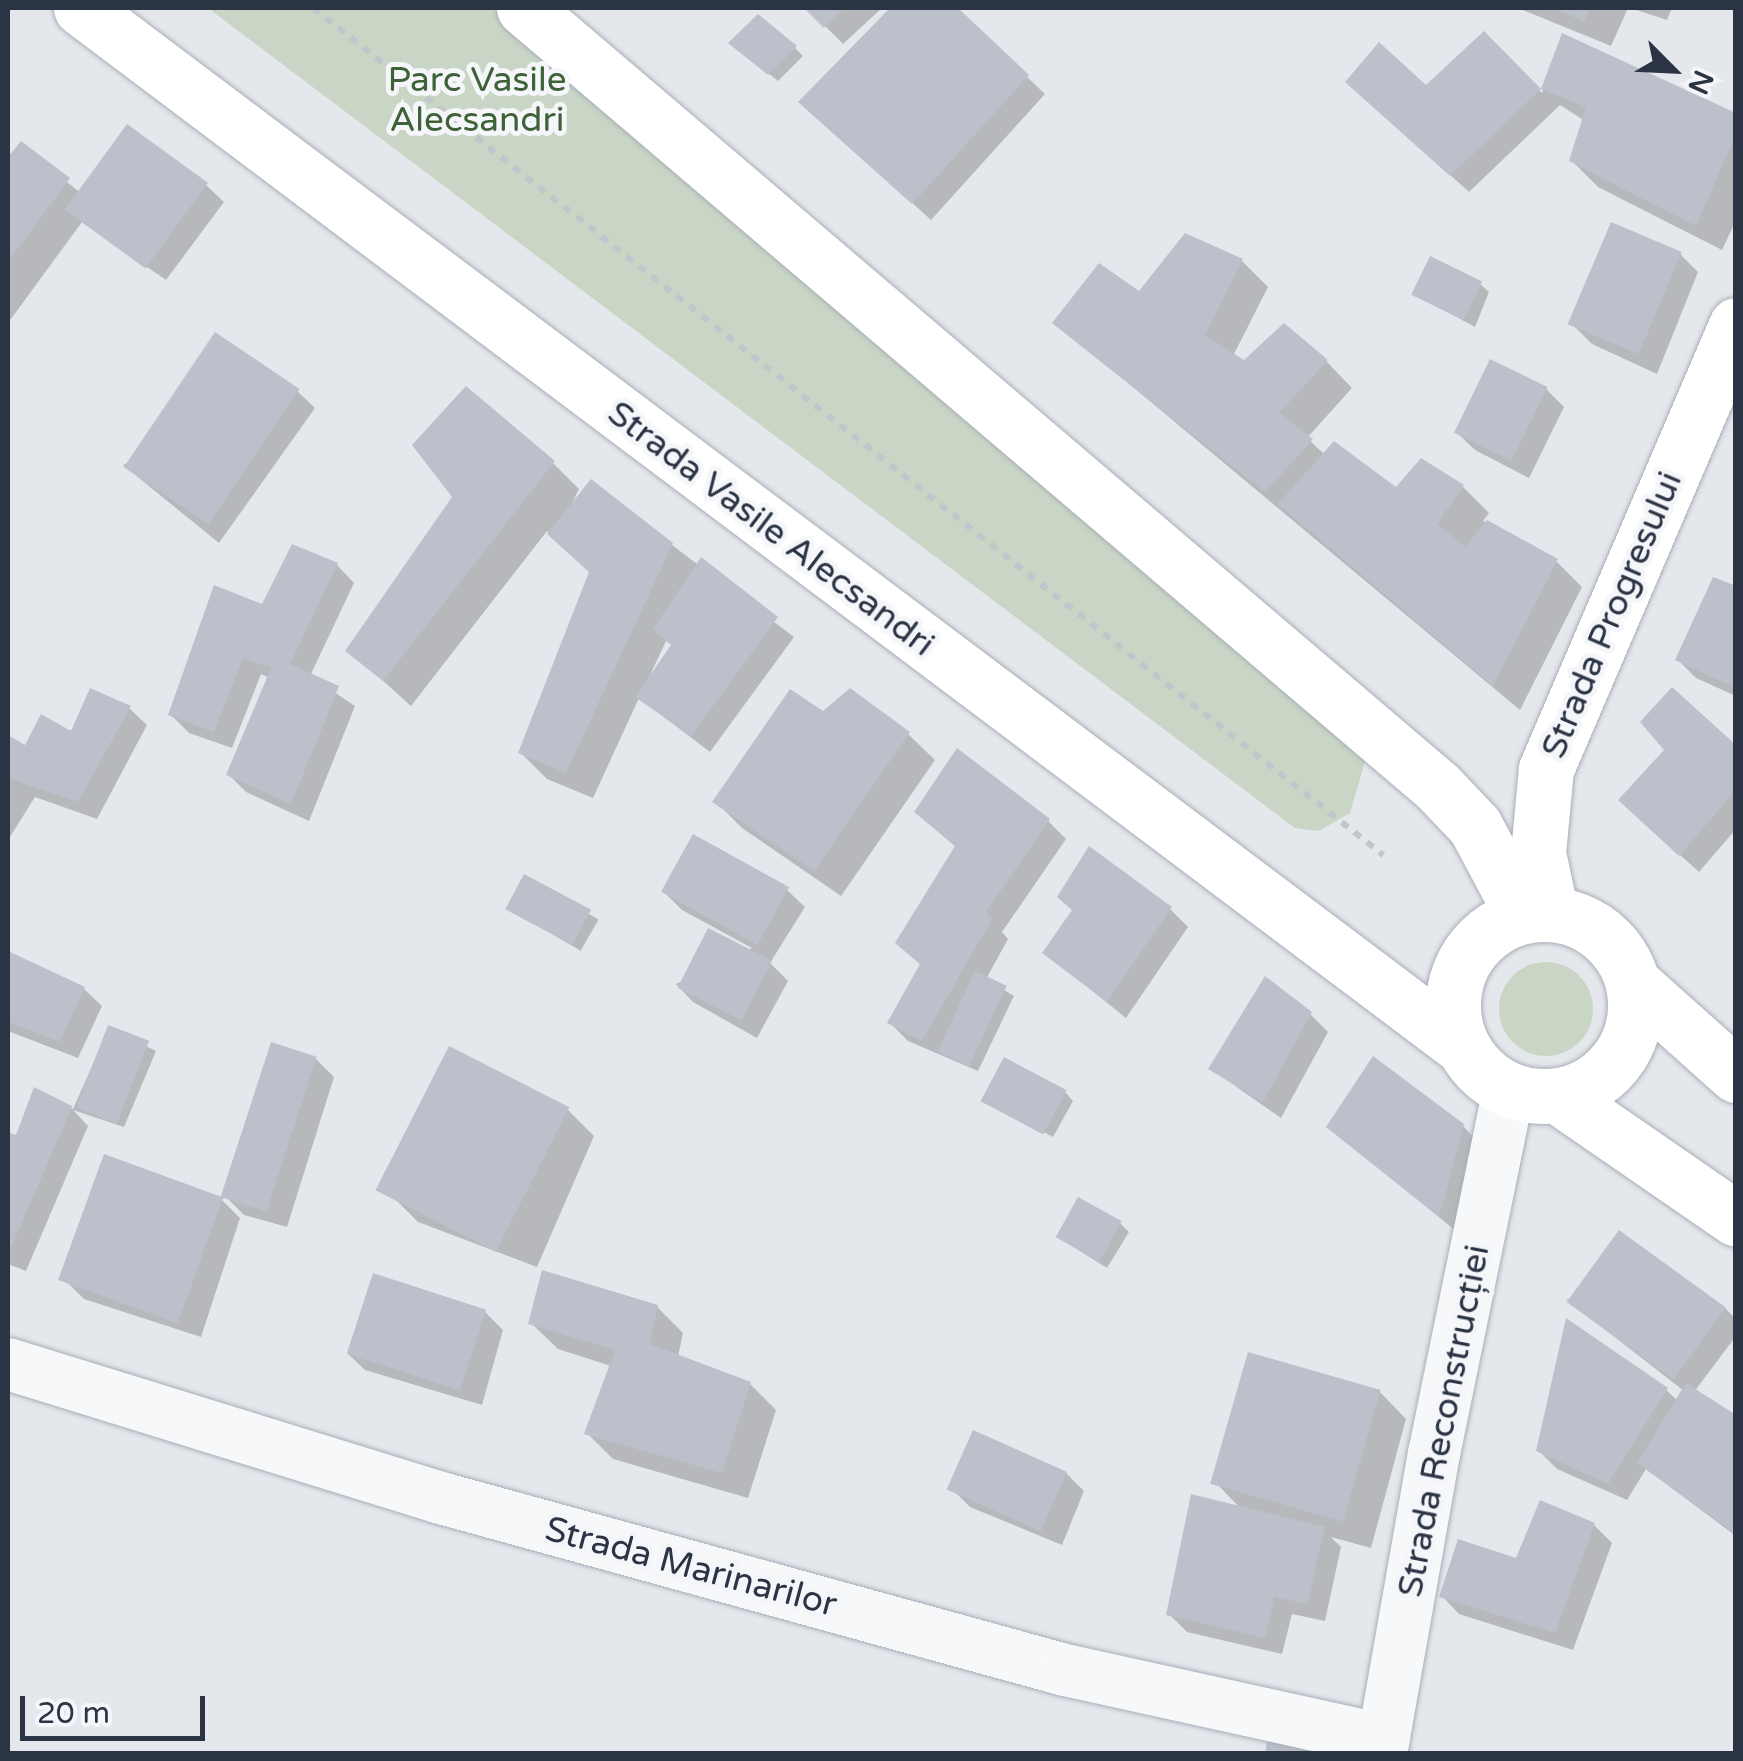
<!DOCTYPE html>
<meta charset="utf-8">
<style>
body{margin:0}
#map{position:relative;width:1743px;height:1761px;overflow:hidden;background:#e4e7ec;font-family:"Varela Round",sans-serif}
div>[style]{position:absolute}
.green>*{inset:0;background:#c9d6c5}
.round{border-radius:50%}
.shadow>*{inset:0;background:#0003;transform-origin:0 0}
.building>*{inset:0;background:#bbc0ca;transform-origin:0 0}
.path>*{height:6px;margin-top:-3px;transform-origin:0;background:repeating-linear-gradient(90deg,#c2c5cb 0 8px,transparent 0 16px)}
.roads{filter:drop-shadow(0 0 2px #a9aeb7) drop-shadow(0 0 2px #a9aeb7)}
.street>*{height:52px;margin:-26px;padding:0 26px;transform-origin:26px;border-radius:26px;background:#f7f8fa}
.secondary>*{height:55px;margin:-27.5px;padding:0 27.5px;transform-origin:27.5px;border-radius:27.5px;background:#fff}
.secondary>.ring{margin:-27.5px;padding:0;box-sizing:content-box;background:none;border:55px solid #fff;border-radius:50%}
span{translate:-50% -50%;white-space:nowrap;text-align:center;line-height:1.15;-webkit-text-stroke:10px #f4f6f9;paint-order:stroke}
.park-label{font-size:35px;color:#3f6138}
.street-label{font-size:35px;color:#2b3445}
.frame{position:absolute;inset:0;border:10px solid #2b3445;pointer-events:none}
.north{position:absolute;left:1623px;top:20px;width:100px;height:100px;-webkit-text-stroke:8px #f4f6f9;paint-order:stroke;rotate:114deg;font-size:28px;font-weight:700;line-height:40px;text-align:center;color:#2b3445}
.north::after{content:'';display:block;margin:auto;width:35px;height:45px;background:#2b3445;clip-path:polygon(50% 0,100% 100%,50% 72%,0 100%)}
.scale{position:absolute;left:20px;top:1696px;width:185px;height:45px;box-sizing:border-box;border:5px solid #2b3445;border-top:0;padding-left:12px;font-size:30px;line-height:35px;white-space:nowrap;color:#2b3445;-webkit-text-stroke:8px #f4f6f9;paint-order:stroke}
</style>
<div id="map">
<div class="green">
<div style="clip-path:polygon(208px 8px,504px 8px,1366px 758px,1350px 813px,1319px 831px,1295px 828px)"></div>
<div class="round" style="left:1499px;top:962px;width:94px;height:94px"></div>
</div>
<div class="shadow">
<div style="clip-path:polygon(807px 8px,882px 8px,843px 44px)"></div>
<div style="clip-path:polygon(893px 8px,954px 8px,1045px 94px,931px 220px,801px 102px)"></div>
<div style="clip-path:polygon(1518px 8px,1628px 8px,1611px 46px)"></div>
<div style="clip-path:polygon(1630px 8px,1672px 8px,1667px 20px)"></div>
<div style="clip-path:polygon(1484px 34px,1542px 93px,1563px 37px,1736px 116px,1736px 220px,1722px 250px,1598px 187px,1572px 161px,1585px 121px,1560px 105px,1469px 192px,1367px 100px,1426px 88px)"></div>
<div style="clip-path:polygon(795px 48px,803px 56px,778px 81px,740px 51px)"></div>
<div style="clip-path:polygon(21px 145px,82px 194px,206px 185px,224px 202px,166px 280px,82px 222px,8px 323px,8px 161px)"></div>
<div style="clip-path:polygon(1680px 254px,1698px 272px,1657px 374px,1592px 344px,1574px 326px)"></div>
<div style="clip-path:polygon(1242px 261px,1268px 287px,1233px 356px,1244px 364px,1326px 361px,1352px 388px,1307px 438px,1325px 455px,1396px 490px,1422px 461px,1463px 487px,1489px 513px,1483px 521px,1556px 561px,1582px 587px,1520px 710px,1055px 322px)"></div>
<div style="clip-path:polygon(1480px 284px,1489px 292px,1475px 327px,1416px 295px)"></div>
<div style="clip-path:polygon(1546px 389px,1564px 407px,1529px 478px,1475px 450px,1457px 433px)"></div>
<div style="clip-path:polygon(297px 391px,315px 408px,219px 543px,123px 465px)"></div>
<div style="clip-path:polygon(evenodd,553px 463px,579px 489px,568px 512px,672px 545px,794px 637px,710px 752px,639px 698px,593px 798px,547px 779px,521px 753px,591px 573px,547px 531px,411px 706px,349px 650px,553px 463px,667px 639px,673px 646px,653px 675px,651px 673px,667px 639px)"></div>
<div style="clip-path:polygon(337px 565px,354px 583px,310px 676px,355px 706px,309px 821px,246px 792px,229px 775px,270px 678px,261px 674px,232px 748px,189px 733px,171px 715px,264px 608px)"></div>
<div style="clip-path:polygon(1736px 589px,1736px 696px,1696px 678px,1678px 660px)"></div>
<div style="clip-path:polygon(129px 708px,147px 725px,97px 819px,35px 797px,8px 840px,8px 738px,24px 748px)"></div>
<div style="clip-path:polygon(824px 715px,908px 734px,935px 760px,841px 896px,742px 828px,716px 802px)"></div>
<div style="clip-path:polygon(1736px 749px,1736px 829px,1699px 872px,1639px 818px)"></div>
<div style="clip-path:polygon(917px 812px,1048px 821px,1066px 839px,1002px 932px,1008px 939px,986px 979px,1014px 996px,978px 1071px,908px 1041px,890px 1023px,922px 966px,898px 943px,957px 848px)"></div>
<div style="left:525px;top:877px;width:85px;height:36px;rotate:30deg"></div>
<div style="clip-path:polygon(787px 890px,805px 907px,770px 963px,788px 981px,757px 1038px,693px 1002px,676px 984px,752px 948px,682px 910px,664px 892px)"></div>
<div style="clip-path:polygon(1170px 909px,1188px 927px,1126px 1018px,1045px 953px)"></div>
<div style="clip-path:polygon(8px 954px,84px 989px,102px 1006px,78px 1058px,8px 1031px)"></div>
<div style="clip-path:polygon(1310px 1014px,1328px 1032px,1281px 1118px,1211px 1069px)"></div>
<div style="clip-path:polygon(109px 1028px,156px 1051px,124px 1127px,73px 1110px,88px 1126px,26px 1271px,8px 1264px,8px 1135px,17px 1138px,35px 1090px,73px 1109px)"></div>
<div style="clip-path:polygon(316px 1059px,334px 1077px,287px 1227px,244px 1215px,226px 1197px)"></div>
<div style="clip-path:polygon(1065px 1092px,1073px 1101px,1053px 1137px,985px 1101px)"></div>
<div style="clip-path:polygon(568px 1110px,594px 1136px,537px 1267px,418px 1222px,392px 1196px)"></div>
<div style="clip-path:polygon(1329px 1126px,1463px 1126px,1481px 1145px,1457px 1232px)"></div>
<div style="clip-path:polygon(222px 1200px,240px 1218px,201px 1337px,84px 1299px,66px 1281px)"></div>
<div style="clip-path:polygon(1120px 1223px,1129px 1232px,1107px 1268px,1056px 1236px)"></div>
<div style="clip-path:polygon(1566px 1299px,1725px 1308px,1736px 1319px,1736px 1336px,1694px 1392px,1736px 1418px,1736px 1536px,1646px 1469px,1627px 1500px,1557px 1469px,1539px 1451px,1666px 1390px,1678px 1401px,1684px 1391px)"></div>
<div style="clip-path:polygon(657px 1307px,683px 1333px,678px 1357px,750px 1384px,776px 1410px,748px 1498px,613px 1459px,587px 1433px,611px 1366px,558px 1349px,531px 1323px)"></div>
<div style="clip-path:polygon(485px 1312px,503px 1330px,482px 1405px,365px 1370px,347px 1353px)"></div>
<div style="clip-path:polygon(1380px 1392px,1406px 1419px,1371px 1548px,1331px 1537px,1341px 1547px,1325px 1621px,1292px 1614px,1282px 1654px,1187px 1632px,1169px 1614px,1241px 1509px,1217px 1484px)"></div>
<div style="clip-path:polygon(1066px 1473px,1084px 1491px,1062px 1545px,970px 1507px,952px 1489px)"></div>
<div style="clip-path:polygon(1594px 1525px,1612px 1543px,1573px 1650px,1459px 1614px,1442px 1596px)"></div>
</div>
<div class="building">
<div style="clip-path:polygon(804px 8px,845px 8px,824px 28px)"></div>
<div style="clip-path:polygon(890px 8px,958px 8px,1029px 75px,912px 204px,798px 102px)"></div>
<div style="clip-path:polygon(1551px 8px,1590px 8px,1584px 21px)"></div>
<div style="clip-path:polygon(758px 14px,797px 46px,768px 75px,728px 43px)"></div>
<div style="clip-path:polygon(1484px 31px,1541px 89px,1450px 176px,1345px 82px,1379px 42px,1426px 85px)"></div>
<div style="clip-path:polygon(1562px 33px,1736px 113px,1736px 134px,1696px 226px,1569px 161px,1586px 107px,1541px 89px)"></div>
<div style="left:127px;top:124px;width:100px;height:106px;rotate:36deg"></div>
<div style="clip-path:polygon(21px 141px,70px 178px,8px 262px,8px 157px)"></div>
<div style="left:1611px;top:222px;width:77px;height:111px;rotate:23deg"></div>
<div style="clip-path:polygon(1185px 233px,1243px 259px,1205px 335px,1244px 360px,1284px 323px,1328px 360px,1279px 413px,1313px 439px,1265px 492px,1052px 323px,1099px 263px,1139px 291px)"></div>
<div style="left:1430px;top:256px;width:58px;height:43px;rotate:26deg"></div>
<div style="left:215px;top:332px;width:102px;height:163px;rotate:34deg"></div>
<div style="left:1490px;top:359px;width:64px;height:82px;rotate:26deg"></div>
<div style="clip-path:polygon(466px 386px,555px 461px,383px 681px,345px 651px,452px 497px,412px 445px)"></div>
<div style="clip-path:polygon(1334px 441px,1396px 487px,1421px 458px,1464px 485px,1437px 524px,1465px 547px,1487px 520px,1558px 559px,1493px 686px,1278px 504px)"></div>
<div style="clip-path:polygon(591px 479px,673px 543px,566px 773px,518px 753px,589px 572px,547px 534px)"></div>
<div style="clip-path:polygon(292px 544px,338px 563px,290px 664px,339px 686px,291px 804px,226px 775px,271px 668px,243px 658px,214px 732px,168px 715px,214px 585px,262px 604px)"></div>
<div style="clip-path:polygon(701px 557px,778px 617px,691px 736px,635px 697px,671px 645px,653px 629px)"></div>
<div style="clip-path:polygon(1713px 577px,1736px 586px,1736px 688px,1675px 660px)"></div>
<div style="clip-path:polygon(1672px 687px,1736px 745px,1736px 790px,1679px 856px,1618px 800px,1664px 750px,1640px 722px)"></div>
<div style="clip-path:polygon(90px 688px,131px 706px,78px 802px,8px 778px,8px 735px,25px 745px,41px 714px,71px 731px)"></div>
<div style="clip-path:polygon(850px 688px,910px 732px,814px 871px,712px 802px,790px 689px,823px 711px)"></div>
<div style="clip-path:polygon(957px 748px,1050px 819px,986px 912px,992px 919px,922px 1041px,887px 1023px,920px 964px,895px 943px,955px 846px,914px 812px)"></div>
<div style="left:693px;top:834px;width:110px;height:66px;rotate:29deg"></div>
<div style="clip-path:polygon(1089px 846px,1172px 907px,1107px 1002px,1042px 953px,1072px 910px,1057px 897px)"></div>
<div style="left:524px;top:874px;width:76px;height:40px;rotate:28deg"></div>
<div style="left:708px;top:928px;width:72px;height:67px;rotate:27deg"></div>
<div style="clip-path:polygon(8px 951px,85px 987px,60px 1042px,8px 1022px)"></div>
<div style="left:975px;top:971px;width:35px;height:89px;rotate:25deg"></div>
<div style="clip-path:polygon(1265px 976px,1312px 1012px,1263px 1102px,1208px 1069px)"></div>
<div style="left:108px;top:1025px;width:44px;height:89px;rotate:21deg"></div>
<div style="left:271px;top:1042px;width:48px;height:163px;rotate:18deg"></div>
<div style="left:449px;top:1046px;width:135px;height:162px;rotate:27deg"></div>
<div style="clip-path:polygon(1373px 1056px,1464px 1124px,1439px 1217px,1326px 1127px)"></div>
<div style="left:1004px;top:1057px;width:71px;height:50px;rotate:28deg"></div>
<div style="clip-path:polygon(34px 1087px,72px 1106px,8px 1255px,8px 1132px,16px 1135px)"></div>
<div style="left:104px;top:1154px;width:127px;height:134px;rotate:20deg"></div>
<div style="left:1078px;top:1197px;width:50px;height:46px;rotate:29deg"></div>
<div style="left:1619px;top:1230px;width:132px;height:89px;rotate:36deg"></div>
<div style="clip-path:polygon(542px 1270px,658px 1305px,650px 1344px,751px 1382px,722px 1473px,584px 1434px,615px 1350px,528px 1324px)"></div>
<div style="left:373px;top:1273px;width:119px;height:85px;rotate:18deg"></div>
<div style="clip-path:polygon(1566px 1318px,1668px 1388px,1608px 1484px,1536px 1451px)"></div>
<div style="left:1248px;top:1352px;width:138px;height:137px;rotate:16deg"></div>
<div style="clip-path:polygon(1686px 1383px,1736px 1415px,1736px 1534px,1637px 1463px)"></div>
<div style="left:973px;top:1430px;width:103px;height:65px;rotate:24deg"></div>
<div style="clip-path:polygon(1191px 1494px,1325px 1527px,1307px 1604px,1274px 1597px,1265px 1638px,1166px 1615px)"></div>
<div style="clip-path:polygon(1540px 1500px,1595px 1523px,1555px 1633px,1439px 1597px,1458px 1539px,1516px 1558px)"></div>
<div style="clip-path:polygon(1268px 1735px,1349px 1754px,1265px 1754px)"></div>
</div>
<div class="path">
<div style="left:313px;top:8px;width:1365px;rotate:38.36deg"></div>
</div>
<div class="roads">
<div class="street">
<div style="left:8px;top:1364px;width:453px;rotate:17.2deg"></div>
<div style="left:441px;top:1498px;width:647px;rotate:15.41deg"></div>
<div style="left:1065px;top:1670px;width:326px;rotate:12.4deg"></div>
<div style="left:1381px;top:1754px;width:305px;rotate:-80deg"></div>
<div style="left:1434px;top:1454px;width:372px;rotate:-78.4deg"></div>
</div>
<div class="secondary">
<div style="left:81px;top:8px;width:1729px;rotate:36.94deg"></div>
<div style="left:524px;top:8px;width:1200px;rotate:40.44deg"></div>
<div style="left:1437px;top:786px;width:55px;rotate:46.5deg"></div>
<div style="left:1475px;top:826px;width:102px;rotate:61.9deg"></div>
<div style="left:1551px;top:914px;width:62px;rotate:-102deg"></div>
<div style="left:1538px;top:853px;width:84px;rotate:-84.6deg"></div>
<div style="left:1546px;top:769px;width:483px;rotate:-66.8deg"></div>
<div class="ring" style="left:1453px;top:914px;width:127px;height:127px"></div>
<div style="left:1633px;top:983px;width:138px;rotate:41.8deg"></div>
<div style="left:1558px;top:1096px;width:216px;rotate:34.6deg"></div>
</div>
</div>
<div class="park-label">
<span style="left:477px;top:100px">Parc Vasile<br>Alecsandri</span>
</div>
<div class="street-label">
<span style="left:771px;top:529px;rotate:37deg">Strada Vasile Alecsandri</span>
<span style="left:1612px;top:615px;rotate:-67deg">Strada Progresului</span>
<span style="left:1444px;top:1421px;rotate:-79deg">Strada Reconstrucției</span>
<span style="left:691px;top:1567px;rotate:15deg">Strada Marinarilor</span>
</div>
<div class="frame"></div>
<div class="north">N</div>
<div class="scale">20 m</div>
</div>
